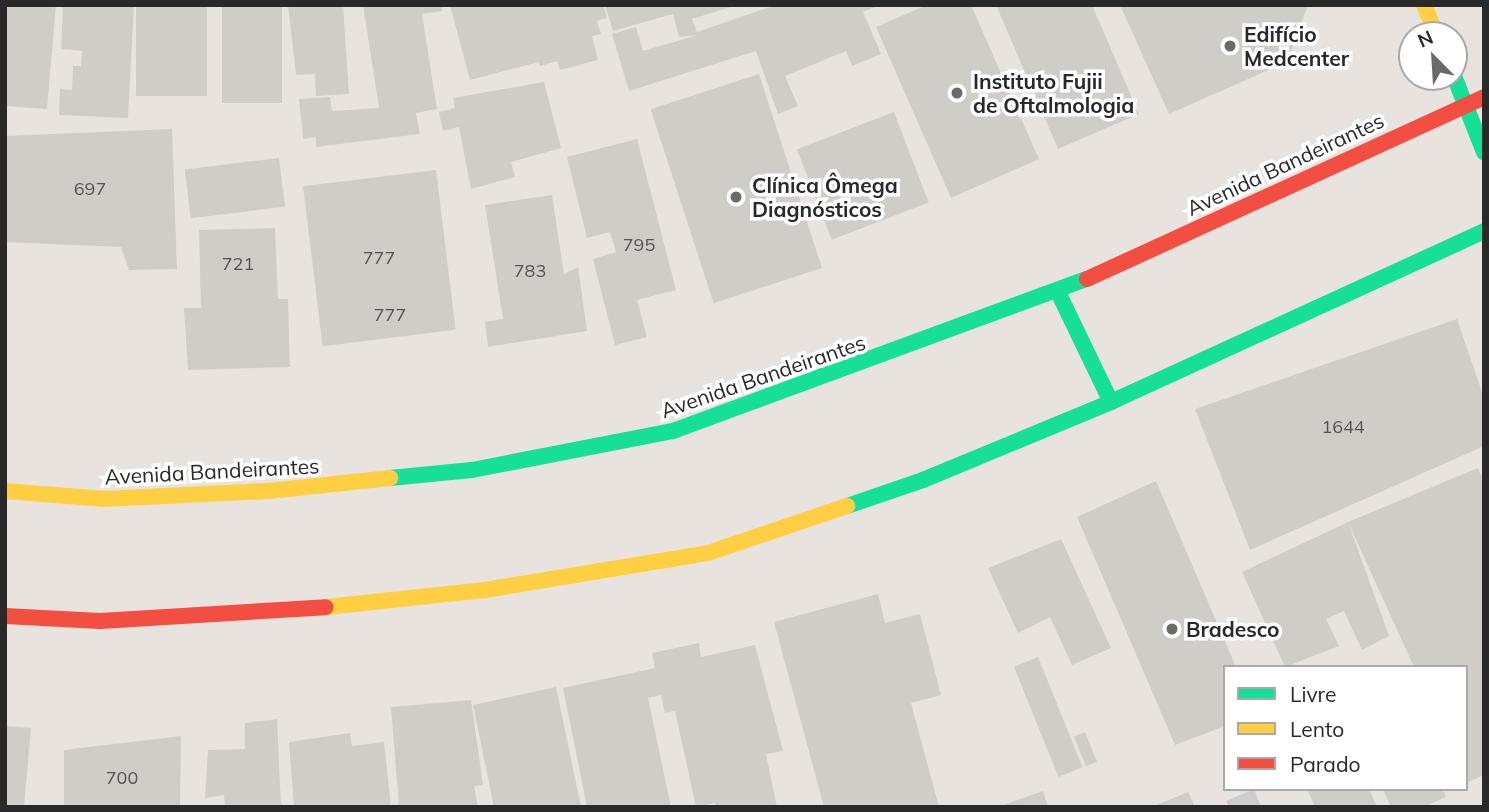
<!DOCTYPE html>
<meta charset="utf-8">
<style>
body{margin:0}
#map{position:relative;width:1489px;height:812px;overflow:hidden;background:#e8e3de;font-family:Mulish,sans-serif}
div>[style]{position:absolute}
.building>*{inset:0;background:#d0cdc9;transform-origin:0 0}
.fast>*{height:16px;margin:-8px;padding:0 8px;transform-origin:8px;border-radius:8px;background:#16e098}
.slow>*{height:16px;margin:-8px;padding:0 8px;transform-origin:8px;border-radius:8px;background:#ffcf43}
.jam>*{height:16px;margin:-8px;padding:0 8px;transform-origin:8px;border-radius:8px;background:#f24e42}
.dots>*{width:19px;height:19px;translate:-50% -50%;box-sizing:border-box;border:4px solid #fff;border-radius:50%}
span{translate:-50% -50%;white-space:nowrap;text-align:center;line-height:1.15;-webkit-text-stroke:7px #fff;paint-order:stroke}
.number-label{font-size:18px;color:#545352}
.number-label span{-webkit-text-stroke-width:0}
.poi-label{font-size:21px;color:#292929;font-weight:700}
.left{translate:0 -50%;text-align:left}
.street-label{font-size:21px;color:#292929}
.frame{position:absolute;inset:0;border:7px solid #292929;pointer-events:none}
.legend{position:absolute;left:1223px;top:665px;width:245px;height:126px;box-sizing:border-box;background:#fff;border:2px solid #a9a9a9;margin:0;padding:9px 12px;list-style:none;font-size:21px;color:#292929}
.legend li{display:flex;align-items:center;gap:14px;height:35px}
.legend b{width:35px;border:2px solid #a9a9a9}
.north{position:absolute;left:1398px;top:21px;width:70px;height:70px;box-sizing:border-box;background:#fff;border:2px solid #a9a9a9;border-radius:50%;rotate:336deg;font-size:19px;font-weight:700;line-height:28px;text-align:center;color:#292929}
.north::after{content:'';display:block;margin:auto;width:24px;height:32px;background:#6c6a68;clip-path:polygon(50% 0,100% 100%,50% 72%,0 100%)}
</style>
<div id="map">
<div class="building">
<div style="clip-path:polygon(5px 5px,56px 5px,47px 109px,5px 106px)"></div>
<div style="clip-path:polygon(63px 5px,134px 5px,128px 118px,59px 115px,60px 89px,72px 90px,73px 66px,81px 66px,82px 51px,61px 49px)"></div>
<div style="left:136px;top:5px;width:71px;height:91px"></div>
<div style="left:222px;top:5px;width:60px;height:98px"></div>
<div style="clip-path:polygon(288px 5px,343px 5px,349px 94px,316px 96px,315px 74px,296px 75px)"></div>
<div style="clip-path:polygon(363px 5px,441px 5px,442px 11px,422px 14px,437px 109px,416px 113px,420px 134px,316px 147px,316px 137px,303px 139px,299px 99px,330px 97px,332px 111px,379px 108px)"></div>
<div style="clip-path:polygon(450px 5px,603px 5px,607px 18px,597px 21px,601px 34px,592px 36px,598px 60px,560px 70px,557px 61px,540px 66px,539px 62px,470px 80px)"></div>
<div style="clip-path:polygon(605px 5px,737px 5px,692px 19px,697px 32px,776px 5px,880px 5px,863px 12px,881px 54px,852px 66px,846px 51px,785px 76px,798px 106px,778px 114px,756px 51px,629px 91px,612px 34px,636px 27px,643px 51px,698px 35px,679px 37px,673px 14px,613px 31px)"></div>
<div style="clip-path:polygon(927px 5px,971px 5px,1039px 159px,951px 198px,876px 27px)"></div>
<div style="clip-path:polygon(996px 5px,1092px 5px,1139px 114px,1058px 149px)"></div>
<div style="clip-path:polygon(1120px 5px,1308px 5px,1287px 62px,1169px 114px)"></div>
<div style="left:759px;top:74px;width:204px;height:114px;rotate:72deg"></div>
<div style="clip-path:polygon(544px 82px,561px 148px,511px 162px,515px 177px,471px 189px,459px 127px,443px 131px,439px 112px,455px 108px,453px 98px)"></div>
<div style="left:894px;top:112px;width:97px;height:104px;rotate:69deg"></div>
<div style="clip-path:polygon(172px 129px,177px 269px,129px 270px,121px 247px,5px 242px,5px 136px)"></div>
<div style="clip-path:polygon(637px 139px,676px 290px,637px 300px,647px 337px,615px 345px,593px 259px,616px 252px,610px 232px,587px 238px,567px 157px)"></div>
<div style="left:279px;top:158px;width:49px;height:95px;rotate:83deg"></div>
<div style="left:436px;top:170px;width:161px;height:134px;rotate:83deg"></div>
<div style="clip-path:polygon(552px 195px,564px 274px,578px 267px,587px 331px,488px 347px,485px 322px,503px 319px,485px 205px)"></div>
<div style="clip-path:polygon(275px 228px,278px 299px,288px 299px,290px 367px,188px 370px,184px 308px,201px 308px,199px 230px)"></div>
<div style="clip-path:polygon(1457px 319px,1484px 398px,1484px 446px,1250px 550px,1195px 409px)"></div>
<div style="clip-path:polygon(1478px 468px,1484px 482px,1484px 775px,1466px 783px,1466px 667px,1414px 667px,1348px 522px)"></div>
<div style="clip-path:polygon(1156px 481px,1236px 667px,1225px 667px,1225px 726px,1175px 745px,1077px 517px)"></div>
<div style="clip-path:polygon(1348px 522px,1389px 636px,1362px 650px,1344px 611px,1326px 619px,1339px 646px,1285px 667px,1242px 572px)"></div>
<div style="clip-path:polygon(1061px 539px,1111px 648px,1072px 665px,1050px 617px,1018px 633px,988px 568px)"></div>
<div style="clip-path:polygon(878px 594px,885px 623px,920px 614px,941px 695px,911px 703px,939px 807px,824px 807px,774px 622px)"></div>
<div style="clip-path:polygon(699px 643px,701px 657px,755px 645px,783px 751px,766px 754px,777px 807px,716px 807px,715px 803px,696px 807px,675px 711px,665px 713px,661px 695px,648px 698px,671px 807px,587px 807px,563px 688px,655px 668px,652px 653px)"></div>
<div style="left:1038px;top:657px;width:119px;height:26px;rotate:68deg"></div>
<div style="clip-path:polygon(556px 687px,581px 807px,494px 807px,473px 705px)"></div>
<div style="clip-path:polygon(471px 700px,483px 785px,474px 786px,478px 807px,399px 807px,391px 707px)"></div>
<div style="clip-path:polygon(277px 719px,281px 807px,225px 807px,224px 795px,205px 798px,208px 750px,245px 749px,245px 723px)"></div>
<div style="clip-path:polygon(5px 726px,31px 728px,24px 807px,5px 807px)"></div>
<div style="left:1085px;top:732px;width:32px;height:12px;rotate:68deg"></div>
<div style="clip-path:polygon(350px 733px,352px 746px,384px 742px,391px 807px,294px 807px,289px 742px)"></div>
<div style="clip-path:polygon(181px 736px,180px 807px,64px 807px,64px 750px)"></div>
<div style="clip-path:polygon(1254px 789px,1261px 807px,1229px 807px,1226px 801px)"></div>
<div style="clip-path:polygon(1307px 789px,1369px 789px,1377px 807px,1315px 807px)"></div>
<div style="clip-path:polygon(1383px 789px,1442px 789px,1446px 797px,1423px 807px,1391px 807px)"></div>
<div style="clip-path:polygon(1043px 791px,1048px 807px,1000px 807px,1000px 806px)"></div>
<div style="clip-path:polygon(1188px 792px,1195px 807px,1152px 807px)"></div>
</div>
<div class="fast">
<div style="left:1454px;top:76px;width:82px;rotate:68.5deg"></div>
<div style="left:1058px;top:292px;width:122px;rotate:64.3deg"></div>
<div style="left:390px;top:478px;width:82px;rotate:-5.6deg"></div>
<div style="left:472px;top:470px;width:205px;rotate:-11deg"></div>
<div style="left:673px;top:431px;width:441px;rotate:-20.2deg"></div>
<div style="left:847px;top:506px;width:80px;rotate:-18.9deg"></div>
<div style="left:923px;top:480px;width:204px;rotate:-22.5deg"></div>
<div style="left:1111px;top:402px;width:410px;rotate:-24.6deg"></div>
</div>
<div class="slow">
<div style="left:1424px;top:5px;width:33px;rotate:67deg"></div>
<div style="left:5px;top:491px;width:100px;rotate:4.6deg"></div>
<div style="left:105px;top:499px;width:164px;rotate:-2.8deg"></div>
<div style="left:269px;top:491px;width:122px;rotate:-6.1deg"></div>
<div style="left:326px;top:607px;width:160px;rotate:-6.1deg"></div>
<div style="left:485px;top:590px;width:226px;rotate:-9.4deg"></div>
<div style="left:708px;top:553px;width:147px;rotate:-18.7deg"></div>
</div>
<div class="jam">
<div style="left:1087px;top:279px;width:437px;rotate:-24.6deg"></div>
<div style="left:5px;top:616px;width:95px;rotate:3deg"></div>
<div style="left:100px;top:621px;width:226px;rotate:-3.5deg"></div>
</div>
<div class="dots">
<div style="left:1230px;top:46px;background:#6c6a68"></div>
<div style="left:957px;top:93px;background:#6c6a68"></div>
<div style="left:736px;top:197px;background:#6c6a68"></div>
<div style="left:1172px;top:629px;background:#6c6a68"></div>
</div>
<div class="number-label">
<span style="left:90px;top:189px">697</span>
<span style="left:639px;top:245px">795</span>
<span style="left:379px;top:258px">777</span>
<span style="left:238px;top:264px">721</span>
<span style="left:530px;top:271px">783</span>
<span style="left:390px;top:315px">777</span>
<span style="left:1343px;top:427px">1644</span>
<span style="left:122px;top:778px">700</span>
</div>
<div class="poi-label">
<span class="left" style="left:1244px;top:46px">Edifício<br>Medcenter</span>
<span class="left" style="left:973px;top:93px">Instituto Fujii<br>de Oftalmologia</span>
<span class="left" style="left:752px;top:197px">Clínica Ômega<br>Diagnósticos</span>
<span class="left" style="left:1186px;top:629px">Bradesco</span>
</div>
<div class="street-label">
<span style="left:1285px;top:164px;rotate:-25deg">Avenida Bandeirantes</span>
<span style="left:763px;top:376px;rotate:-19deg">Avenida Bandeirantes</span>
<span style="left:212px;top:471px;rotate:-3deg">Avenida Bandeirantes</span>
</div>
<div class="frame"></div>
<ul class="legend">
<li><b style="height:9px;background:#16e098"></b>Livre</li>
<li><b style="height:9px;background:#ffcf43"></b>Lento</li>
<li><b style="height:9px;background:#f24e42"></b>Parado</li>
</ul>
<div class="north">N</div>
</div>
